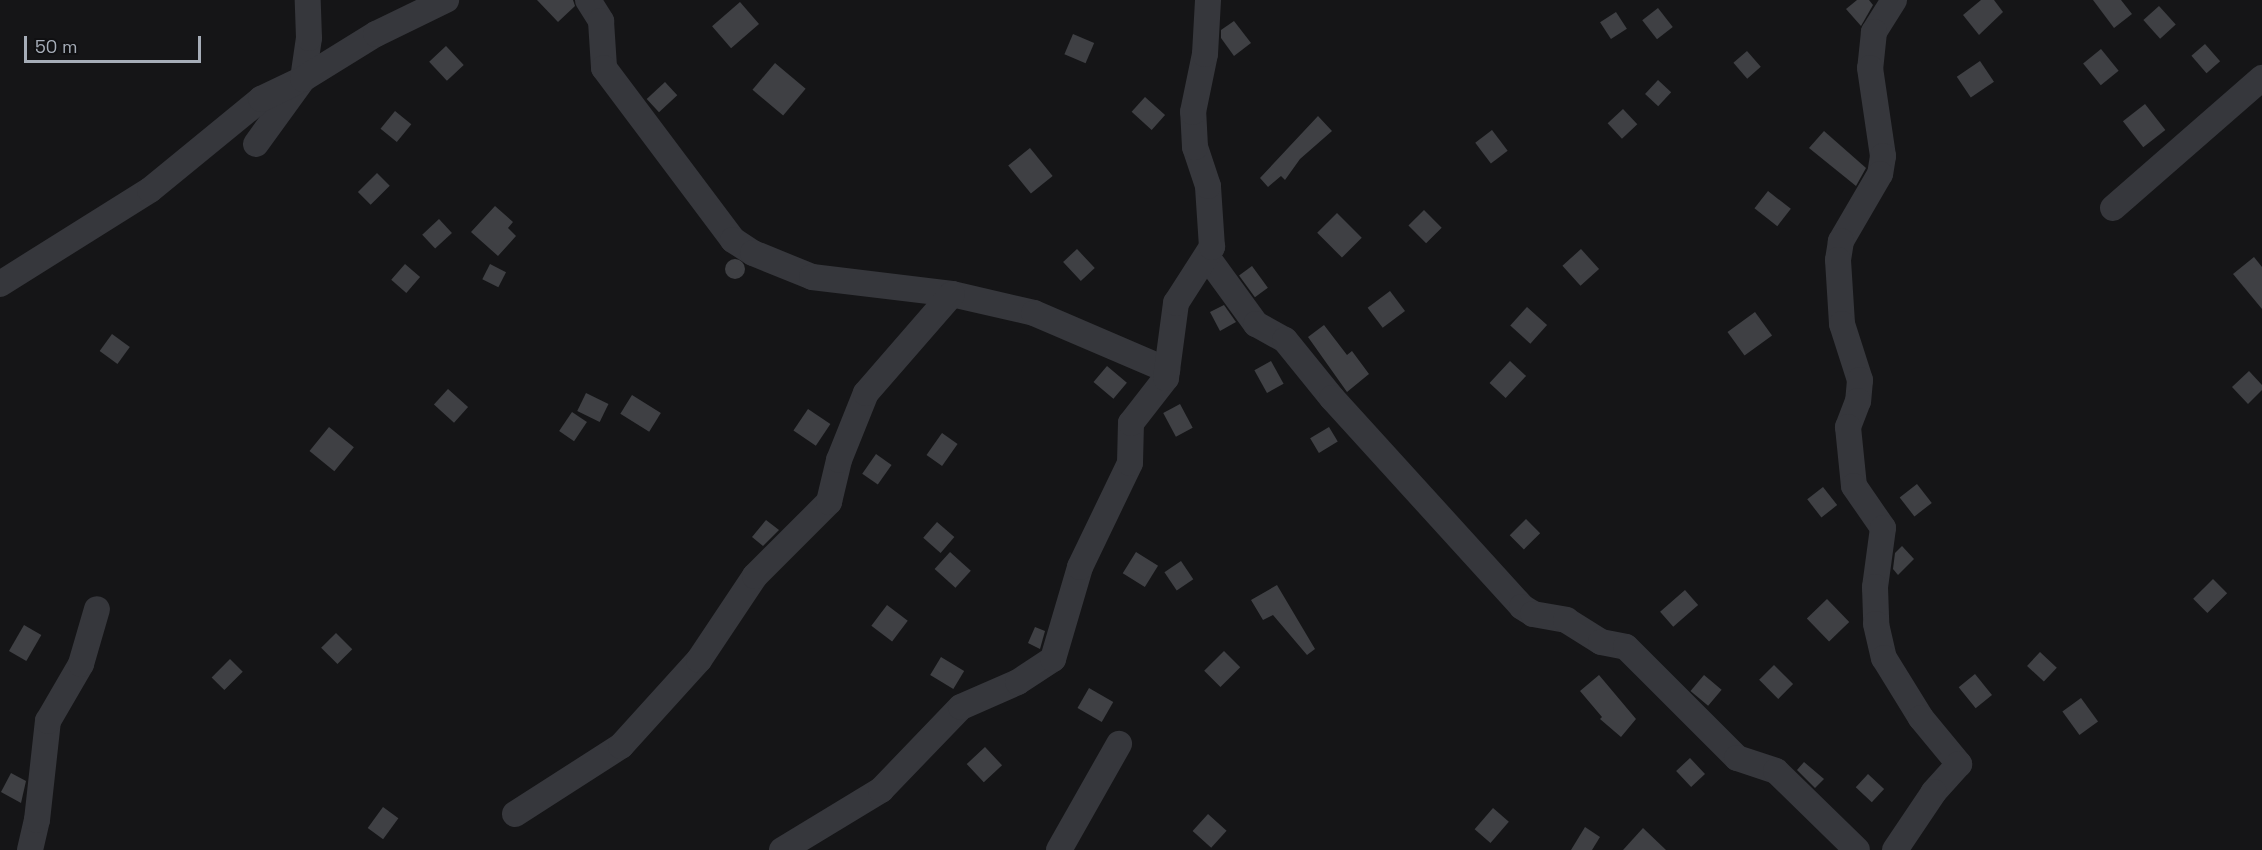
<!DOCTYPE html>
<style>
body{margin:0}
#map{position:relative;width:2262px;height:850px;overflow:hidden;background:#151517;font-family:"Space Grotesk",sans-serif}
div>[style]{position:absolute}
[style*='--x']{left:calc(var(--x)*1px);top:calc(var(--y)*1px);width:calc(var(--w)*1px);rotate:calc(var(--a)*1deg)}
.building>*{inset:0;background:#3f4044;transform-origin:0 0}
.round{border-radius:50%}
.street>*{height:26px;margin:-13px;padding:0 13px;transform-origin:13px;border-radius:13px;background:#36373c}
span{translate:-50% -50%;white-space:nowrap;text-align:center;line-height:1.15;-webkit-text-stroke:5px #101012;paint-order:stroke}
.scale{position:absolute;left:24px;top:36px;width:177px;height:27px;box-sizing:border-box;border:3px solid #a6adb8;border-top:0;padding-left:8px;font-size:18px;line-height:21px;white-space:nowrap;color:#a6adb8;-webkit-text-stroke:4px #101012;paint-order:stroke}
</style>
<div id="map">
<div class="building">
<i style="clip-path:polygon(537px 0,573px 0,575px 6px,558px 22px)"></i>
<i style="clip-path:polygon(1857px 0,1869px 0,1873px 5px,1861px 26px,1846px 9px)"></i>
<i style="clip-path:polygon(1981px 0,1994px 0,2003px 12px,1979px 35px,1963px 15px)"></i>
<i style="clip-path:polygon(2093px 0,2121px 0,2132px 14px,2114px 28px)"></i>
<i style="left:740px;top:2px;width:29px;height:37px;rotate:49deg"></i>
<i style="left:2159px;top:6px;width:25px;height:21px;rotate:48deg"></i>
<i style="left:1658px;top:8px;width:24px;height:20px;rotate:52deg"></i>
<i style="left:1616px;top:12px;width:20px;height:19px;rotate:57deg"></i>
<i style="clip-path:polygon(1234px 21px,1251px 43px,1234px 56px,1221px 38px,1221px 30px)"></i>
<i style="left:1073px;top:34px;width:23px;height:22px;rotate:23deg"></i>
<i style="left:2205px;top:44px;width:23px;height:18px;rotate:49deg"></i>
<i style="left:446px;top:46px;width:26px;height:23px;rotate:47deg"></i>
<i style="left:2101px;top:49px;width:28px;height:23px;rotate:51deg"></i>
<i style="left:1747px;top:51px;width:21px;height:18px;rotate:49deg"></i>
<i style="left:1980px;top:61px;width:25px;height:28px;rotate:56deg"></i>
<i style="left:775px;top:63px;width:40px;height:35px;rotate:40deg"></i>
<i style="left:1658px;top:80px;width:18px;height:19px;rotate:43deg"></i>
<i style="left:665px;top:82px;width:18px;height:25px;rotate:47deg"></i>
<i style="left:1145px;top:97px;width:27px;height:20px;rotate:42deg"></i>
<i style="left:2145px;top:104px;width:33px;height:28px;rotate:52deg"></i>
<i style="left:1623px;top:109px;width:21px;height:21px;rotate:47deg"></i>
<i style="left:395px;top:111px;width:21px;height:23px;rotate:39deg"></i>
<i style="clip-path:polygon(1318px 116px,1332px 131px,1300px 159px,1285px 180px,1281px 176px,1268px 187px,1260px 178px)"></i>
<i style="left:1492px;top:130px;width:26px;height:21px;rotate:53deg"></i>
<i style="clip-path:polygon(1824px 131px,1866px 168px,1856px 186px,1809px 148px)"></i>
<i style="left:1030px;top:148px;width:36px;height:28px;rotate:51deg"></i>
<i style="left:377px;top:173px;width:18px;height:27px;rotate:45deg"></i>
<i style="left:1768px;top:191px;width:29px;height:22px;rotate:38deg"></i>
<i style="clip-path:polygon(495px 206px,513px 222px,508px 228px,516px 236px,498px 256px,471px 232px)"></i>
<i style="left:1424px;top:210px;width:25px;height:22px;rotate:45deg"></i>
<i style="left:1337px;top:213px;width:35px;height:28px;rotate:45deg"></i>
<i style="left:439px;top:219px;width:19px;height:23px;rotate:47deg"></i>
<i style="left:1077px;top:249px;width:26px;height:19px;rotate:47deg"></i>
<i style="left:1581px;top:249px;width:27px;height:25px;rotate:48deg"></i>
<i style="clip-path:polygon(2254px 257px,2262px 267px,2262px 309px,2233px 274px)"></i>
<i class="round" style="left:725px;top:259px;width:20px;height:20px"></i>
<i style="left:405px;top:264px;width:20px;height:21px;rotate:41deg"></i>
<i style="left:490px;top:264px;width:18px;height:17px;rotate:27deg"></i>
<i style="left:1252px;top:266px;width:27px;height:16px;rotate:54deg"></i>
<i style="left:1390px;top:291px;width:25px;height:28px;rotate:53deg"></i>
<i style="clip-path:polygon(1224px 305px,1236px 322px,1220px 331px,1210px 312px)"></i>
<i style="left:1527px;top:307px;width:27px;height:25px;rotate:42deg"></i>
<i style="left:1755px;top:312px;width:29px;height:34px;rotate:54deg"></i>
<i style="clip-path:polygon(1324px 325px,1347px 355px,1352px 351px,1369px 374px,1347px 392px,1308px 337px)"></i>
<i style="left:112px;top:334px;width:22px;height:21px;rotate:36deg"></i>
<i style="left:1271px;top:361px;width:26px;height:19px;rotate:61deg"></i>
<i style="left:1510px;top:361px;width:22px;height:30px;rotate:43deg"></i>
<i style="left:1107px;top:366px;width:26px;height:21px;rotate:40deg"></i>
<i style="clip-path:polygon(2249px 371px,2262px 385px,2262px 390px,2248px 404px,2232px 387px)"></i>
<i style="left:448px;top:389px;width:27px;height:21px;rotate:42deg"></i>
<i style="left:586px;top:393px;width:25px;height:20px;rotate:26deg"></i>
<i style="left:632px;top:395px;width:34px;height:22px;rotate:32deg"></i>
<i style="left:1180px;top:404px;width:27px;height:19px;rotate:62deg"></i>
<i style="left:808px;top:409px;width:27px;height:26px;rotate:34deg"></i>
<i style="left:572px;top:412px;width:18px;height:23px;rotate:34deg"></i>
<i style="left:329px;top:427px;width:32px;height:31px;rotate:39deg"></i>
<i style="left:1329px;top:427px;width:17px;height:22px;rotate:59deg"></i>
<i style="left:942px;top:433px;width:19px;height:27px;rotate:35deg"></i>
<i style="left:876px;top:454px;width:19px;height:24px;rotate:35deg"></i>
<i style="left:1917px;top:484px;width:24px;height:22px;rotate:52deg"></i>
<i style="left:1823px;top:487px;width:23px;height:20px;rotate:52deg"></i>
<i style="left:1526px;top:519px;width:20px;height:23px;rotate:45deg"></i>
<i style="clip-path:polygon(766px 520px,779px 530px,763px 546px,752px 537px)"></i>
<i style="left:937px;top:522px;width:23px;height:21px;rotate:41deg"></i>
<i style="clip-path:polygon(1902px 546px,1914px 559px,1898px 575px,1893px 569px,1895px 553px)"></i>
<i style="left:950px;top:552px;width:28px;height:23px;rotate:42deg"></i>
<i style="left:1136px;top:552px;width:26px;height:25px;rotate:32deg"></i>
<i style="left:1181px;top:561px;width:22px;height:20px;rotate:56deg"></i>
<i style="left:2213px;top:579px;width:20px;height:28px;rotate:45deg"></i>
<i style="clip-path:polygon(1277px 585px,1315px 649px,1307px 655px,1273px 615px,1263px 620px,1251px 600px)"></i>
<i style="left:1685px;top:590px;width:20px;height:33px;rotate:49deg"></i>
<i style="left:1827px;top:599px;width:32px;height:28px;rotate:46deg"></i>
<i style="left:887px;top:605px;width:26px;height:26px;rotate:37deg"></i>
<i style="left:24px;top:625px;width:20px;height:30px;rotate:30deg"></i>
<i style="clip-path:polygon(1035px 627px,1045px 631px,1040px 649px,1028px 643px)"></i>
<i style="left:336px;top:633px;width:23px;height:21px;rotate:45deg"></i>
<i style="left:1224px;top:651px;width:23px;height:28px;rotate:45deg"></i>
<i style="left:2040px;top:652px;width:23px;height:19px;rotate:43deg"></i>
<i style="left:941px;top:657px;width:27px;height:21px;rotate:31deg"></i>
<i style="left:230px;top:659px;width:18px;height:26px;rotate:45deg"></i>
<i style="left:1774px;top:665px;width:27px;height:21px;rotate:45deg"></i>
<i style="left:1975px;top:674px;width:27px;height:21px;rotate:51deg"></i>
<i style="clip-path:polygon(1599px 675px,1636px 719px,1621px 737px,1600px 719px,1602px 717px,1580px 691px)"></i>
<i style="left:1704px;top:675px;width:23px;height:21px;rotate:40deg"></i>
<i style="left:1089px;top:688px;width:28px;height:23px;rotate:30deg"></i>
<i style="left:2081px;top:698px;width:29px;height:23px;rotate:54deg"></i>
<i style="left:985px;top:747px;width:25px;height:25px;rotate:47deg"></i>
<i style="left:1690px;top:758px;width:22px;height:19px;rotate:47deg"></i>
<i style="clip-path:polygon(1804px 762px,1824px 779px,1815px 788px,1797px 770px)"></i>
<i style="clip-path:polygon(11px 773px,26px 781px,21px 803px,1px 792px)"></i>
<i style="left:1868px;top:774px;width:22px;height:18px;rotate:43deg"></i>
<i style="left:383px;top:807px;width:19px;height:26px;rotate:36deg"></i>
<i style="left:1493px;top:808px;width:21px;height:28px;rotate:41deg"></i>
<i style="left:1208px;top:814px;width:25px;height:23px;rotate:42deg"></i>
<i style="clip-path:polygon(1585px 827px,1600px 837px,1592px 850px,1571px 850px)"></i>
<i style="clip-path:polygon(1643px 828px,1666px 850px,1623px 850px)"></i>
</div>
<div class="street">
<i style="--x:588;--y:0;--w:25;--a:58"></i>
<i style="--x:601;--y:21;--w:47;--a:86.3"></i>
<i style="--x:604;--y:68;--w:215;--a:53.1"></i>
<i style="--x:733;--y:240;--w:24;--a:33"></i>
<i style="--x:753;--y:253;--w:64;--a:22.1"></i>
<i style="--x:812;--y:277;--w:141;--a:6.9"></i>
<i style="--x:952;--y:294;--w:84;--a:13"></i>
<i style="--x:1034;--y:313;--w:145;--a:23.2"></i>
<i style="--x:1894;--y:0;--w:38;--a:122"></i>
<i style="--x:1874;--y:32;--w:36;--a:96"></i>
<i style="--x:1870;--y:68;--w:89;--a:81.6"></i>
<i style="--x:1883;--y:156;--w:18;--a:99"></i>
<i style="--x:1880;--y:174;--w:78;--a:120.2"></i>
<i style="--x:1841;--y:241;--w:19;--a:99"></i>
<i style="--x:1838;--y:260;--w:64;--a:86.4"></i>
<i style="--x:1842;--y:324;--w:59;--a:72.2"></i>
<i style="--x:1860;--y:380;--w:21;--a:95"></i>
<i style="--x:1858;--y:401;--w:28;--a:111"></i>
<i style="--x:1848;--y:427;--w:59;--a:84.2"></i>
<i style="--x:1854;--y:486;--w:51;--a:55.4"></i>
<i style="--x:1883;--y:528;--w:60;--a:97.7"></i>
<i style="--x:1875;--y:587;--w:37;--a:88"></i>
<i style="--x:1876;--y:624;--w:35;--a:77"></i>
<i style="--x:1884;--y:658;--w:70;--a:58.3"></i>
<i style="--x:1921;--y:718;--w:60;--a:50.4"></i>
<i style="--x:1959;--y:764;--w:38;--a:132"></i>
<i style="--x:1934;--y:792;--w:70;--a:123.9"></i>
<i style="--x:256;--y:144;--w:80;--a:-54.1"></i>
<i style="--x:303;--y:79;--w:41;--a:-81.7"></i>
<i style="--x:309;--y:38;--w:38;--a:-92"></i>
<i style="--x:2113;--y:208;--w:198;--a:-41.1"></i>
<i style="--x:1208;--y:258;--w:82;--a:54"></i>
<i style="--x:1256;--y:324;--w:33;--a:29"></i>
<i style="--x:1285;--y:340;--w:75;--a:51"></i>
<i style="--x:1332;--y:398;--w:282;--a:47.7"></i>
<i style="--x:1522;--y:607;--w:13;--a:32"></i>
<i style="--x:1533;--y:614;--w:34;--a:10"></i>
<i style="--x:1566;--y:620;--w:41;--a:32.2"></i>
<i style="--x:1601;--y:642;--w:25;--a:11"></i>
<i style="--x:1626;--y:647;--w:157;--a:45"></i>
<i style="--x:1737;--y:758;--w:41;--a:18.4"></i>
<i style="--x:1776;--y:771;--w:113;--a:44.3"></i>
<i style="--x:0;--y:284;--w:177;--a:-32.1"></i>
<i style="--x:150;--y:190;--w:144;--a:-39.3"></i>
<i style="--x:261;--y:99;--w:47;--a:-25.5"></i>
<i style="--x:303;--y:79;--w:86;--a:-31.7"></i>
<i style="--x:376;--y:34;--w:78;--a:-25.9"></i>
<i style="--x:515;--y:814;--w:126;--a:-32.7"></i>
<i style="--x:621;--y:746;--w:116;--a:-47.8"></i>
<i style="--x:699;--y:660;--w:101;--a:-56.3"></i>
<i style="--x:755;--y:576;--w:105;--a:-45"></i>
<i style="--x:829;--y:502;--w:43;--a:-76.6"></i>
<i style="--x:839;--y:460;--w:72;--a:-68.1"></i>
<i style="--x:866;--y:393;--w:131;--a:-49"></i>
<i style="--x:30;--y:850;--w:31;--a:-77"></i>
<i style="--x:37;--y:820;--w:100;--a:-83.7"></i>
<i style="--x:48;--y:721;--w:66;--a:-59.9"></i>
<i style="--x:81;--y:664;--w:57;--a:-73.8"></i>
<i style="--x:782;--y:850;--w:116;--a:-31.2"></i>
<i style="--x:881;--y:790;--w:115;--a:-46.1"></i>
<i style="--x:961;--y:707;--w:62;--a:-23.7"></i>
<i style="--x:1018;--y:682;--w:42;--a:-33.3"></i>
<i style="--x:1053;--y:659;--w:96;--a:-73.6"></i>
<i style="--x:1080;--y:567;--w:115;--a:-64.3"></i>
<i style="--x:1130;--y:463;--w:40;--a:-88.6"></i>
<i style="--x:1131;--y:423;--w:57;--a:-52.1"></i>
<i style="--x:1166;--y:378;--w:76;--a:-82.4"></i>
<i style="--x:1176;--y:303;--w:67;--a:-57.3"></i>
<i style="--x:1212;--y:247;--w:61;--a:-93.8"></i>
<i style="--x:1208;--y:186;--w:41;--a:-108.4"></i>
<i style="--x:1195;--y:147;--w:35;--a:-93"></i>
<i style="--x:1193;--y:112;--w:59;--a:-78.3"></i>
<i style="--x:1205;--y:54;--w:54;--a:-86.8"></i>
<i style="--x:1059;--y:850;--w:122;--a:-60.5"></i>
</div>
<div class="scale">50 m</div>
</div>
